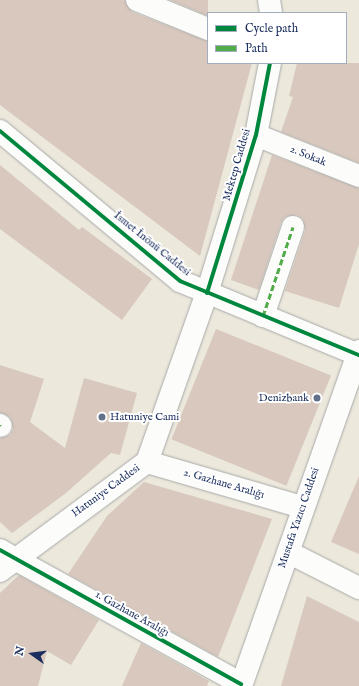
<!DOCTYPE html>
<meta charset="utf-8">
<style>
body{margin:0}
#map{position:relative;width:359px;height:686px;overflow:hidden;background:#ece8dc;font-family:"IM FELL English",serif}
div>[style]{position:absolute}
[style*='--x']{left:calc(var(--x)*1px);top:calc(var(--y)*1px);width:calc(var(--w)*1px);rotate:calc(var(--a)*1deg)}
.building>*{inset:0;background:#d8c8be;transform-origin:0 0}
.roads{filter:drop-shadow(0 0 1px #a8a9a8) drop-shadow(0 0 1px #a8a9a8)}
.minor>*{height:22px;margin:-11px;padding:0 11px;transform-origin:11px;border-radius:11px;background:#fcfcfa}
.tertiary>*{height:22px;margin:-11px;padding:0 11px;transform-origin:11px;border-radius:11px;background:#fcfcfa}
.secondary>*{height:22px;margin:-11px;padding:0 11px;transform-origin:11px;border-radius:11px;background:#fcfcfa}
.quiet>*{height:3px;margin-top:-1.5px;transform-origin:0;background:repeating-linear-gradient(90deg,#52ab49 0 6px,transparent 0 9px)}
.cycleway>*{height:4px;margin:-2px;padding:0 2px;transform-origin:2px;border-radius:2px;background:#00873e}
.dots>*{width:11px;height:11px;translate:-50% -50%;box-sizing:border-box;border:2px solid #fff;border-radius:50%}
span{translate:-50% -50%;white-space:nowrap;text-align:center;line-height:1.15;-webkit-text-stroke:4px #fff;paint-order:stroke}
.street-label{font-size:11px;color:#1b2f5e}
.poi-label{font-size:11px;color:#1b2f5e}
.right{translate:-100% -50%;text-align:right}
.left{translate:0 -50%;text-align:left}
.legend{position:absolute;left:207px;top:12px;width:140px;height:52px;box-sizing:border-box;background:#fff;border:1px solid #a4acbf;margin:0;padding:5px 7px;list-style:none;font-size:12px;color:#1b2f5e}
.legend li{display:flex;align-items:center;gap:8px;height:20px}
.legend b{width:20px;border:1px solid #a4acbf}
.north{position:absolute;left:12px;top:634px;width:40px;height:40px;-webkit-text-stroke:3px #fff;paint-order:stroke;rotate:284deg;font-size:11px;font-weight:700;line-height:16px;text-align:center;color:#1b2f5e}
.north::after{content:'';display:block;margin:auto;width:14px;height:18px;background:#1b2f5e;clip-path:polygon(50% 0,100% 100%,50% 72%,0 100%)}
</style>
<div id="map">
<div class="building">
<i style="clip-path:polygon(0 0,125px 0,132px 12px,208px 41px,208px 63px,252px 63px,200px 256px,0 105px)"></i>
<i style="clip-path:polygon(170px 0,208px 0,208px 16px)"></i>
<i style="clip-path:polygon(297px 63px,359px 63px,359px 163px,281px 132px,293px 97px,289px 96px)"></i>
<i style="clip-path:polygon(272px 155px,359px 188px,359px 244px,339px 308px,285px 291px,305px 231px,303px 219px,297px 215px,285px 217px,281px 223px,259px 290px,231px 280px)"></i>
<i style="clip-path:polygon(0 165px,79px 230px,82px 227px,152px 279px,122px 320px,0 229px)"></i>
<i style="left:216px;top:329px;width:124px;height:119px;rotate:22deg"></i>
<i style="clip-path:polygon(0 365px,44px 379px,30px 422px,65px 448px,84px 378px,137px 393px,120px 455px,111px 453px,66px 493px,12px 533px,0 522px,0 438px,10px 435px,13px 429px,10px 417px,0 413px)"></i>
<i style="clip-path:polygon(359px 476px,359px 554px,331px 542px)"></i>
<i style="clip-path:polygon(144px 482px,272px 519px,218px 657px,68px 574px,107px 516px)"></i>
<i style="clip-path:polygon(19px 575px,99px 620px,71px 665px,47px 651px,38px 686px,0 686px,0 593px)"></i>
<i style="clip-path:polygon(307px 596px,359px 622px,359px 686px,281px 686px)"></i>
<i style="clip-path:polygon(141px 643px,209px 681px,207px 686px,122px 686px)"></i>
</div>
<div class="roads">
<div class="minor">
<i style="--x:137;--y:0;--w:77;--a:22.2"></i>
<i style="--x:256;--y:135;--w:111;--a:21.7"></i>
<i style="--x:263;--y:316;--w:94;--a:-71.4"></i>
<i style="--x:0;--y:425;--w:1;--a:45"></i>
<i style="--x:147;--y:462;--w:161;--a:16.2"></i>
<i style="--x:15;--y:559;--w:258;--a:28.9"></i>
</div>
<div class="tertiary">
<i style="--x:269;--y:0;--w:13;--a:81"></i>
<i style="--x:207;--y:293;--w:165;--a:-72.8"></i>
<i style="--x:256;--y:135;--w:73;--a:-79"></i>
<i style="--x:0;--y:550;--w:17;--a:31"></i>
</div>
<div class="secondary">
<i style="--x:0;--y:131;--w:234;--a:39.8"></i>
<i style="--x:180;--y:281;--w:194;--a:22.5"></i>
<i style="--x:288;--y:552;--w:80;--a:26.9"></i>
<i style="--x:0;--y:571;--w:183;--a:-36.6"></i>
<i style="--x:147;--y:462;--w:179;--a:-70.5"></i>
<i style="--x:241;--y:686;--w:355;--a:-70.6"></i>
</div>
</div>
<div class="quiet">
<i style="--x:263;--y:316;--w:94;--a:-71.4"></i>
<i style="--x:0;--y:425;--w:1;--a:45"></i>
</div>
<div class="cycleway">
<i style="--x:0;--y:131;--w:234;--a:39.8"></i>
<i style="--x:180;--y:281;--w:194;--a:22.5"></i>
<i style="--x:207;--y:293;--w:165;--a:-72.8"></i>
<i style="--x:256;--y:135;--w:73;--a:-79"></i>
<i style="--x:0;--y:550;--w:276;--a:29.1"></i>
</div>
<div class="dots">
<i style="left:317px;top:398px;background:#64708a"></i>
<i style="left:102px;top:417px;background:#64708a"></i>
</div>
<div class="street-label">
<span style="left:308px;top:156px;rotate:22deg">2. Sokak</span>
<span style="left:237px;top:165px;rotate:-74deg">Mektep Caddesi</span>
<span style="left:152px;top:244px;rotate:39deg">İsmet İnönü Caddesi</span>
<span style="left:224px;top:484px;rotate:16deg">2. Gazhane Aralığı</span>
<span style="left:106px;top:491px;rotate:-36deg">Hatuniye Caddesi</span>
<span style="left:299px;top:518px;rotate:-71deg">Mustafa Yazıcı Caddesi</span>
<span style="left:132px;top:614px;rotate:29deg">1. Gazhane Aralığı</span>
</div>
<div class="poi-label">
<span class="right" style="left:309px;top:398px">Denizbank</span>
<span class="left" style="left:110px;top:417px">Hatuniye Cami</span>
</div>
<ul class="legend">
<li><b style="height:5px;background:#00873e"></b>Cycle path</li>
<li><b style="height:5px;background:#52ab49"></b>Path</li>
</ul>
<div class="north">N</div>
</div>
